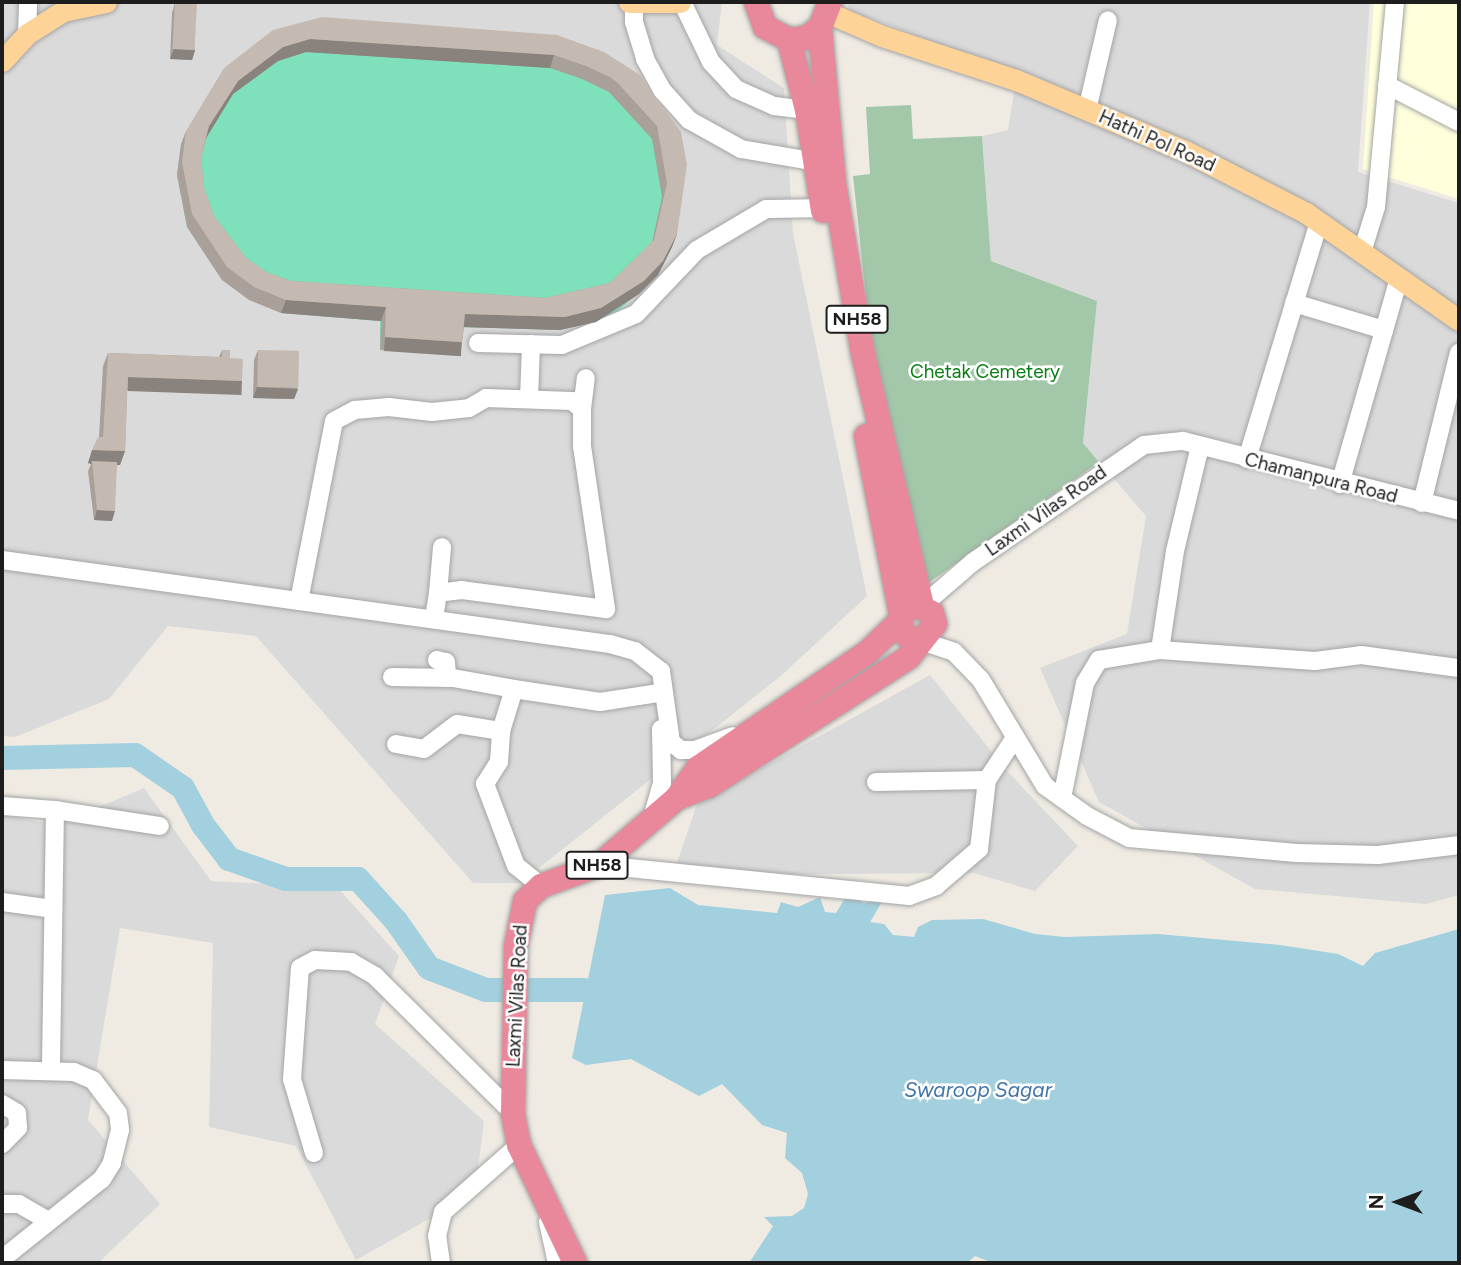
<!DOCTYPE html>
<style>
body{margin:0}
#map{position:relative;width:1461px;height:1265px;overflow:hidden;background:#efebe3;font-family:Figtree,sans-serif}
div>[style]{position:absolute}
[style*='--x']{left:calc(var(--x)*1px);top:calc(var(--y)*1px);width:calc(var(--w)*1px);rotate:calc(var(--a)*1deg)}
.residential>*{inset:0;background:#dbdada}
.education>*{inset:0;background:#ffffdc}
.cemetery>*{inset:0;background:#a3c8a9}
.pitch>*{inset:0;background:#7ee1bb}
.water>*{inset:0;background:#a2d0de}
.river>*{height:24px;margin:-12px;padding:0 12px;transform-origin:12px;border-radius:12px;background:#a2d0de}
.roads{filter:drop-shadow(0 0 2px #a4a4a4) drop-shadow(0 0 2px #a4a4a4)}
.minor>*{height:18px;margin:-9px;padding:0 9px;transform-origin:9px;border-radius:9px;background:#fff}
.major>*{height:21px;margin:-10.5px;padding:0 10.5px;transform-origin:10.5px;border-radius:10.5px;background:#fed398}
.highway>*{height:24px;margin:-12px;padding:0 12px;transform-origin:12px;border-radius:12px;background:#e9889a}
.wall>*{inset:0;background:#a9a099}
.shaded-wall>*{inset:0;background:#89827d;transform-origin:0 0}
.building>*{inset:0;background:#c4bab2;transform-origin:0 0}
span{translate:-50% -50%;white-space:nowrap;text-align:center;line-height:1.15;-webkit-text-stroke:5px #fff;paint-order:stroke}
.shield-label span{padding:2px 5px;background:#fff;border:2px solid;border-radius:5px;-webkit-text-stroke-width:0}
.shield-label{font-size:18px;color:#1d1d1d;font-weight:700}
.street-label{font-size:19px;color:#1d1d1d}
.park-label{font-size:19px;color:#087e12}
.water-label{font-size:21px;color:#4476a8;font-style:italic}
.frame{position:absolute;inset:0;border:4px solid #1d1d1d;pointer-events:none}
.north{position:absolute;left:1363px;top:1167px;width:70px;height:70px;-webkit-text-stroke:5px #fff;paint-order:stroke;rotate:270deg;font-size:19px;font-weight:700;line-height:28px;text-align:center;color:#1d1d1d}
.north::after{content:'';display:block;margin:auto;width:24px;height:32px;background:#1d1d1d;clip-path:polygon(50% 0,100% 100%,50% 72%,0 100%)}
</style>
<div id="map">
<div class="residential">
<i style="clip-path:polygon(2px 2px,722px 2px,717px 45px,784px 88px,793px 233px,867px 596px,782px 675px,520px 883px,473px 883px,256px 636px,168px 626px,109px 699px,15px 737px,2px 736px)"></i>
<i style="clip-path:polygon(848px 2px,1370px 2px,1358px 172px,1459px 203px,1459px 895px,1426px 904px,1255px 889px,1099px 802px,1040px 668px,1127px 634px,1146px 516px,1083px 443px,1097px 301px,991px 261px,982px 136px,1008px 130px,1017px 73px,849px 10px)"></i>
<i style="clip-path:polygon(930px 675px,1008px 772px,1078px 846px,1035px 891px,974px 873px,673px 875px,697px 804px)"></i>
<i style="clip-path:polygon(144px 788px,211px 881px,337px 887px,399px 956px,375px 1024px,484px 1121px,475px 1193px,356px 1260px,296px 1146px,209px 1127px,213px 943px,120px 928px,88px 1120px,160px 1204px,98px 1263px,2px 1263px,2px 815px,57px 825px)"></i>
</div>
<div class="education">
<i style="clip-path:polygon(1374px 2px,1459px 2px,1459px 199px,1363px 169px)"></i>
</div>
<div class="cemetery">
<i style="clip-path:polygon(911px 105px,913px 139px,982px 136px,991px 261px,1097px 301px,1083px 443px,1099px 462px,927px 584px,896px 461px,868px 315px,853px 176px,870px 174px,866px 107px)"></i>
</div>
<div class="pitch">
<i style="clip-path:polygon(268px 43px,552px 48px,660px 118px,672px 247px,658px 275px,618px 311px,596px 322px,560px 330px,460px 327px,457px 355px,380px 350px,380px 321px,281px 313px,222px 280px,187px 227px,177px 175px,181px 144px,206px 99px)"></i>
</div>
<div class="water">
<i style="clip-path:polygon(670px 888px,698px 905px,777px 913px,781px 902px,798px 907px,820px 897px,825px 912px,836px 913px,848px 893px,864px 903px,885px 897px,870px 922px,884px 924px,893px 935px,914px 937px,918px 927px,932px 920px,983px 919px,1035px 934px,1065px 937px,1158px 934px,1280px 945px,1338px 954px,1363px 966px,1375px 953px,1459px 929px,1459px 1263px,993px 1263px,975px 1256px,967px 1263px,749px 1263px,773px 1226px,764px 1217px,792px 1216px,804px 1208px,808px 1194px,802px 1173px,785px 1158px,787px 1133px,762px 1125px,722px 1084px,699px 1096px,631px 1059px,586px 1065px,572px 1058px,605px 895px)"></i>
</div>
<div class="river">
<i style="--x:2;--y:758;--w:133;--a:-1.3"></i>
<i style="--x:135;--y:755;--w:58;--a:34.5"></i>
<i style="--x:183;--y:788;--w:42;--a:61.6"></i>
<i style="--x:203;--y:825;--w:43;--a:52.6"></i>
<i style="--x:229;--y:859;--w:60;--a:19.3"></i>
<i style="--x:286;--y:879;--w:72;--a:0"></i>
<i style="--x:358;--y:879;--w:57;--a:47.9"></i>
<i style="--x:396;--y:921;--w:57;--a:54.9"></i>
<i style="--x:429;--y:968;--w:61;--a:21.1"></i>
<i style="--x:486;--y:990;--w:98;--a:0"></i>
</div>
<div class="roads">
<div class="minor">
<i style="--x:634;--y:2;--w:20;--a:90"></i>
<i style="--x:634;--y:22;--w:39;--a:73"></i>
<i style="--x:645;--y:59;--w:37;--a:61"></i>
<i style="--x:663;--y:91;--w:39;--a:48"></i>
<i style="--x:689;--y:120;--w:60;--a:29.1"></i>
<i style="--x:741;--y:149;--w:72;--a:9.6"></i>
<i style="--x:682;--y:2;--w:67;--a:64.2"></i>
<i style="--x:711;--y:62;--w:37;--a:47"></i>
<i style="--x:736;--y:89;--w:42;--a:24.1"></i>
<i style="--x:774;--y:106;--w:33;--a:7"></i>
<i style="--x:27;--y:34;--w:32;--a:-88"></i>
<i style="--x:1387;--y:85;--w:81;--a:27.2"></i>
<i style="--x:1087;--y:110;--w:92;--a:-76.9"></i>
<i style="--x:1362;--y:252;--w:47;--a:-72.7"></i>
<i style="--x:1376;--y:207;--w:206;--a:-84.7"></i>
<i style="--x:1294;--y:303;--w:94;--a:16.7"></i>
<i style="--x:478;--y:343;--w:84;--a:1.4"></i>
<i style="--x:562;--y:345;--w:80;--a:-22.7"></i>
<i style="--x:636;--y:314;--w:88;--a:-46.4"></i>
<i style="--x:697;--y:250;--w:80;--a:-30.7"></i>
<i style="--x:766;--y:209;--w:66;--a:-0.9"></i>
<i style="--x:529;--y:399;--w:55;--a:-87.9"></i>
<i style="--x:582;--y:409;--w:31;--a:-83"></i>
<i style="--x:1247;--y:459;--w:248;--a:-73.1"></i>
<i style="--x:1340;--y:484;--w:214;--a:-74"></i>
<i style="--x:1422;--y:503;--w:155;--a:-76.2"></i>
<i style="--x:2;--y:560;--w:614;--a:7.87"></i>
<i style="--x:610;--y:644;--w:26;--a:16"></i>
<i style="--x:635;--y:651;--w:33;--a:38"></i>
<i style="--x:661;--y:671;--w:72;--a:82"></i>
<i style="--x:671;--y:742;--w:13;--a:39"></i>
<i style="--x:681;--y:750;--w:14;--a:0"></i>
<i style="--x:695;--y:750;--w:40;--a:-20.2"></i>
<i style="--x:438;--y:593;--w:46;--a:-85"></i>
<i style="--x:299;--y:601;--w:183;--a:-79"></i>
<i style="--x:334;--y:421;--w:24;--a:-28"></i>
<i style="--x:355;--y:410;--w:34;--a:-5"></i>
<i style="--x:389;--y:407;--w:43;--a:6.6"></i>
<i style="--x:432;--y:412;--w:37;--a:-6"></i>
<i style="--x:469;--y:408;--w:20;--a:-30"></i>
<i style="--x:486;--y:398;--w:86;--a:2"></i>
<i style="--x:572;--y:401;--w:13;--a:39"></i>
<i style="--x:582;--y:409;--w:37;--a:90"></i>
<i style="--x:582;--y:446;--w:165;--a:81.6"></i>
<i style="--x:606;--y:609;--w:145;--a:-172.5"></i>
<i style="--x:462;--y:590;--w:24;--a:173"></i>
<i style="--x:438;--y:593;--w:26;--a:99"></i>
<i style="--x:922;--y:606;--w:67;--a:-40.8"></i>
<i style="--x:973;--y:562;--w:207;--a:-34.4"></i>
<i style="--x:1144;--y:445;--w:39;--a:-6"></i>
<i style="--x:1183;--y:441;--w:285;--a:14.2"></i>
<i style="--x:921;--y:641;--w:35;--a:18"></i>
<i style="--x:954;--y:652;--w:39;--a:46"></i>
<i style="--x:981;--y:680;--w:124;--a:58.9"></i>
<i style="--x:1045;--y:786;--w:52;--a:35.5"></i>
<i style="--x:1087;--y:816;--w:47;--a:27.6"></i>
<i style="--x:1129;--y:838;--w:168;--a:5.1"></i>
<i style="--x:1296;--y:853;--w:82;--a:1.4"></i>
<i style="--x:1378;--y:855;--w:82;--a:-7"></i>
<i style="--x:1160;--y:650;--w:100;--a:-81.4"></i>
<i style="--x:1175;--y:551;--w:108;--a:-76.6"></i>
<i style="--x:437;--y:660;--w:9;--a:13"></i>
<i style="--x:446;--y:662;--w:16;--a:86"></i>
<i style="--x:392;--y:677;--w:61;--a:0.9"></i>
<i style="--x:453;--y:678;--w:62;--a:10.2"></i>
<i style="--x:396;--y:744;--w:28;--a:10"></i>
<i style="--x:424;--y:749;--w:41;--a:-37.1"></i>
<i style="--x:457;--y:724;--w:45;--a:9"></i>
<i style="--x:876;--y:782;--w:111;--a:-1"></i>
<i style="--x:987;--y:780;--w:49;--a:-56.6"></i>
<i style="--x:1062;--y:798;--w:117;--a:-78.7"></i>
<i style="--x:1085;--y:683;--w:27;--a:-59"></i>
<i style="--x:1099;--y:660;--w:62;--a:-9.3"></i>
<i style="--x:1160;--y:650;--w:155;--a:4.1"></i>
<i style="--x:1315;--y:661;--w:46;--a:-7.4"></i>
<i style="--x:1361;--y:655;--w:99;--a:7.6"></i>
<i style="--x:2;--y:806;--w:53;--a:4.3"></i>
<i style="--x:55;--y:810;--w:259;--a:90.9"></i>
<i style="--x:55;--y:810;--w:106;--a:8.7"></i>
<i style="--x:652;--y:818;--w:37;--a:-74"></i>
<i style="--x:662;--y:782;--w:53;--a:-91.1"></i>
<i style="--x:599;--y:865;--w:312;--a:5.7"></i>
<i style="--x:909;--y:896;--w:29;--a:-20"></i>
<i style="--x:936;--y:886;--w:57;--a:-40.7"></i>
<i style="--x:979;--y:849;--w:69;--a:-83.4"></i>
<i style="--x:541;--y:886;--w:32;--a:-141"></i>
<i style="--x:516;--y:866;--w:88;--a:-110.7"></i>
<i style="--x:485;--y:784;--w:26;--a:-58"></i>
<i style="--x:499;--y:762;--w:31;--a:-86"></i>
<i style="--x:501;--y:731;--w:44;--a:-72.8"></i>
<i style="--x:514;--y:689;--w:87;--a:8.6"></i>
<i style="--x:600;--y:702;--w:60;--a:-8.7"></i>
<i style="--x:2;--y:902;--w:51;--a:7.8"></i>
<i style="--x:2;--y:1070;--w:72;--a:1.6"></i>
<i style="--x:74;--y:1072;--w:21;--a:23"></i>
<i style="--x:93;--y:1080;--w:41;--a:52.9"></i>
<i style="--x:118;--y:1113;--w:17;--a:83"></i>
<i style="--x:120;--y:1130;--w:34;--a:104"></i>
<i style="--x:112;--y:1163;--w:19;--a:122"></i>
<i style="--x:102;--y:1179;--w:128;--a:141.3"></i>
<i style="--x:2;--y:1104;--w:17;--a:31"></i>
<i style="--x:17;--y:1113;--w:15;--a:86"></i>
<i style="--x:18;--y:1128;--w:23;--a:135"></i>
<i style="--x:314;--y:1153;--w:77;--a:-106.6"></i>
<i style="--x:292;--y:1079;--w:111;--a:-85.9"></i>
<i style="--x:300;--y:968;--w:17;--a:-28"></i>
<i style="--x:315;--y:960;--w:36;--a:3"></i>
<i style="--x:351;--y:962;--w:28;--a:30"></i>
<i style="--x:375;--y:976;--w:194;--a:44.8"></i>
<i style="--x:2;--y:1204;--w:17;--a:0"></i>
<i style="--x:19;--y:1204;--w:34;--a:30"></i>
<i style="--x:548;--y:1222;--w:42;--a:77.6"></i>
<i style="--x:441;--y:1263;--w:27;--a:-98"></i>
<i style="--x:437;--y:1236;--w:25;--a:-76"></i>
<i style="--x:443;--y:1212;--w:101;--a:-41.4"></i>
</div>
<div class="major">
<i style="--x:629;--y:2;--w:51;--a:0"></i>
<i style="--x:829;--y:13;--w:58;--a:23.5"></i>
<i style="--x:882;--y:36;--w:141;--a:18.2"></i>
<i style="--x:1016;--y:80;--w:183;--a:22.8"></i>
<i style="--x:1185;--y:151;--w:136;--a:27.1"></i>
<i style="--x:1306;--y:213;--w:187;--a:35"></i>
<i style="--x:2;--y:61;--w:37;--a:-47"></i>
<i style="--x:27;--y:34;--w:43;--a:-32.6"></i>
<i style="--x:63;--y:11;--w:44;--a:-11.8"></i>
</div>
<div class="highway">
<i style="--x:756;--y:2;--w:27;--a:70"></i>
<i style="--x:765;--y:27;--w:27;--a:28"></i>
<i style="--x:789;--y:40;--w:17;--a:-7"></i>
<i style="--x:806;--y:38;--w:17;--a:-36"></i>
<i style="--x:820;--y:28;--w:28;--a:-69"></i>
<i style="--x:820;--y:28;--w:156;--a:84.8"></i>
<i style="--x:834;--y:183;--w:173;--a:80.4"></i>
<i style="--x:863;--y:354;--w:259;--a:76.8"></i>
<i style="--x:789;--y:40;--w:72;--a:75.6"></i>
<i style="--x:807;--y:110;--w:102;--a:81"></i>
<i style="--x:866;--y:436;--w:181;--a:78.9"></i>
<i style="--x:677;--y:798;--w:37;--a:-55"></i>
<i style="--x:698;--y:768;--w:206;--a:-34.3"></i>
<i style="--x:868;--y:652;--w:43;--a:-44.1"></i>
<i style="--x:575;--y:1263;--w:131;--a:-115.4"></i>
<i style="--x:519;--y:1145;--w:33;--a:-101"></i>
<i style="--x:513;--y:1113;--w:167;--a:-89"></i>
<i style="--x:516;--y:946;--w:46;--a:-78.7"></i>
<i style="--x:525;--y:901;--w:22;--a:-43"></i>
<i style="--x:541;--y:886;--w:62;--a:-19.9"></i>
<i style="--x:599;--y:865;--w:103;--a:-40.7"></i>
<i style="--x:677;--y:798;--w:34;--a:-21"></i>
<i style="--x:709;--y:786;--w:238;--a:-32.8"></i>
<i style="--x:909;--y:657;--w:42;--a:-51.8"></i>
<i style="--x:935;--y:624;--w:11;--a:-105"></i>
<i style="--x:932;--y:613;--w:19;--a:-155"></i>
<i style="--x:915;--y:605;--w:17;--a:147"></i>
<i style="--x:901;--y:614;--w:16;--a:90"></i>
<i style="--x:901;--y:630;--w:16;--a:43"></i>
<i style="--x:913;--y:641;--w:8;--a:0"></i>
</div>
</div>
<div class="wall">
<i style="clip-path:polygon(175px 3px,195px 50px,192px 60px,170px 59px,172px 13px)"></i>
<i style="clip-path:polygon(evenodd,273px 30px,557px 35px,681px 132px,677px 234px,672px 247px,658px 275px,639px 294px,596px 322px,560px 330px,464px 327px,462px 342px,457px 355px,380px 350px,381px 321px,281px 313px,249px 300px,222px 280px,187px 227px,177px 175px,181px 144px,186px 131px,273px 30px,306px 52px,550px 68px,582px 79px,609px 92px,652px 139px,662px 197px,652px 242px,610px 283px,545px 298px,291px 281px,268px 273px,246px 258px,214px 216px,204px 188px,201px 158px,207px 136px,233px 94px,278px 61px,306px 52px)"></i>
<i style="clip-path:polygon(222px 350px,230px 358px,242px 381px,237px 394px,127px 390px,125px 451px,120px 465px,117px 465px,112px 521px,94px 520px,88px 471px,91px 464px,88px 463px,99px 437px,103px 366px,108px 353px,219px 357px)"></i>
<i style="clip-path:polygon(258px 350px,298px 389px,294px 399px,253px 398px,254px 360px)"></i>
</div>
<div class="shaded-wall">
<i style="clip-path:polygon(310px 39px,554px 55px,550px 68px,306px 52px,278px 61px,233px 94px,205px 140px,209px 126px,238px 81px,283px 47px)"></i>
<i style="clip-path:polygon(174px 49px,195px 50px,192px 60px,170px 59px)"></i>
<i style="clip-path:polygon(677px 234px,672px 247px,658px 275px,639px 294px,596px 322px,560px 330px,460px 327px,465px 314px,565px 317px)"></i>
<i style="clip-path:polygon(286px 300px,386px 307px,381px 321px,281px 313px)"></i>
<i style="left:385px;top:337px;width:77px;height:14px;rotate:4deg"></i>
<i style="left:128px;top:377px;width:114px;height:14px;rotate:2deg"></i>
<i style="clip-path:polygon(257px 387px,298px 389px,294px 399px,253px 398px)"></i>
<i style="clip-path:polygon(92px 450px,125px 451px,120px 465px,92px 464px,92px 461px,91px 464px,88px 463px)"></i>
<i style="clip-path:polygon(97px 510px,115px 511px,112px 521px,94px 520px)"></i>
</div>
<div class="building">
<i style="left:175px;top:3px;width:22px;height:46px;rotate:3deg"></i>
<i style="clip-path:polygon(evenodd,322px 17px,557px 35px,604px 52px,640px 75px,681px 132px,687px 165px,677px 234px,663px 261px,644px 281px,601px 308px,565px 317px,465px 314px,462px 342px,385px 337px,386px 307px,286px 300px,254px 287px,227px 267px,192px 214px,182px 162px,186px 131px,224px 68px,273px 30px,322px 17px,310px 39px,554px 55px,586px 66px,614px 79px,657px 126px,667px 183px,654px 240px,610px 283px,545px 298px,291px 281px,268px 273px,246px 258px,214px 216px,204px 188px,201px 158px,209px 126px,238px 81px,283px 47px,310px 39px)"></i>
<i style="clip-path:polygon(222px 350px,230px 350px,230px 358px,243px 359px,242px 381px,128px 377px,125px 451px,92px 450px,98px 437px,103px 437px,108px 353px,222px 357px)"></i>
<i style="left:258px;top:350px;width:41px;height:37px;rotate:1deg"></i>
<i style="clip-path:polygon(92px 461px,117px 462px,115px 511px,97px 510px)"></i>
</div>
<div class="shield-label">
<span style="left:857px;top:319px">NH58</span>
<span style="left:597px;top:865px">NH58</span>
</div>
<div class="street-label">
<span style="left:1157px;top:141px;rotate:24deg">Hathi Pol Road</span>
<span style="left:1321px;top:478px;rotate:14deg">Chamanpura Road</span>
<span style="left:1046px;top:511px;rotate:-35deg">Laxmi Vilas Road</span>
<span style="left:517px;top:996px;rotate:-87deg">Laxmi Vilas Road</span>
</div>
<div class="park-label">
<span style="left:985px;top:372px">Chetak Cemetery</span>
</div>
<div class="water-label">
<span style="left:978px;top:1090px">Swaroop Sagar</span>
</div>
<div class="frame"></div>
<div class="north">N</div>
</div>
